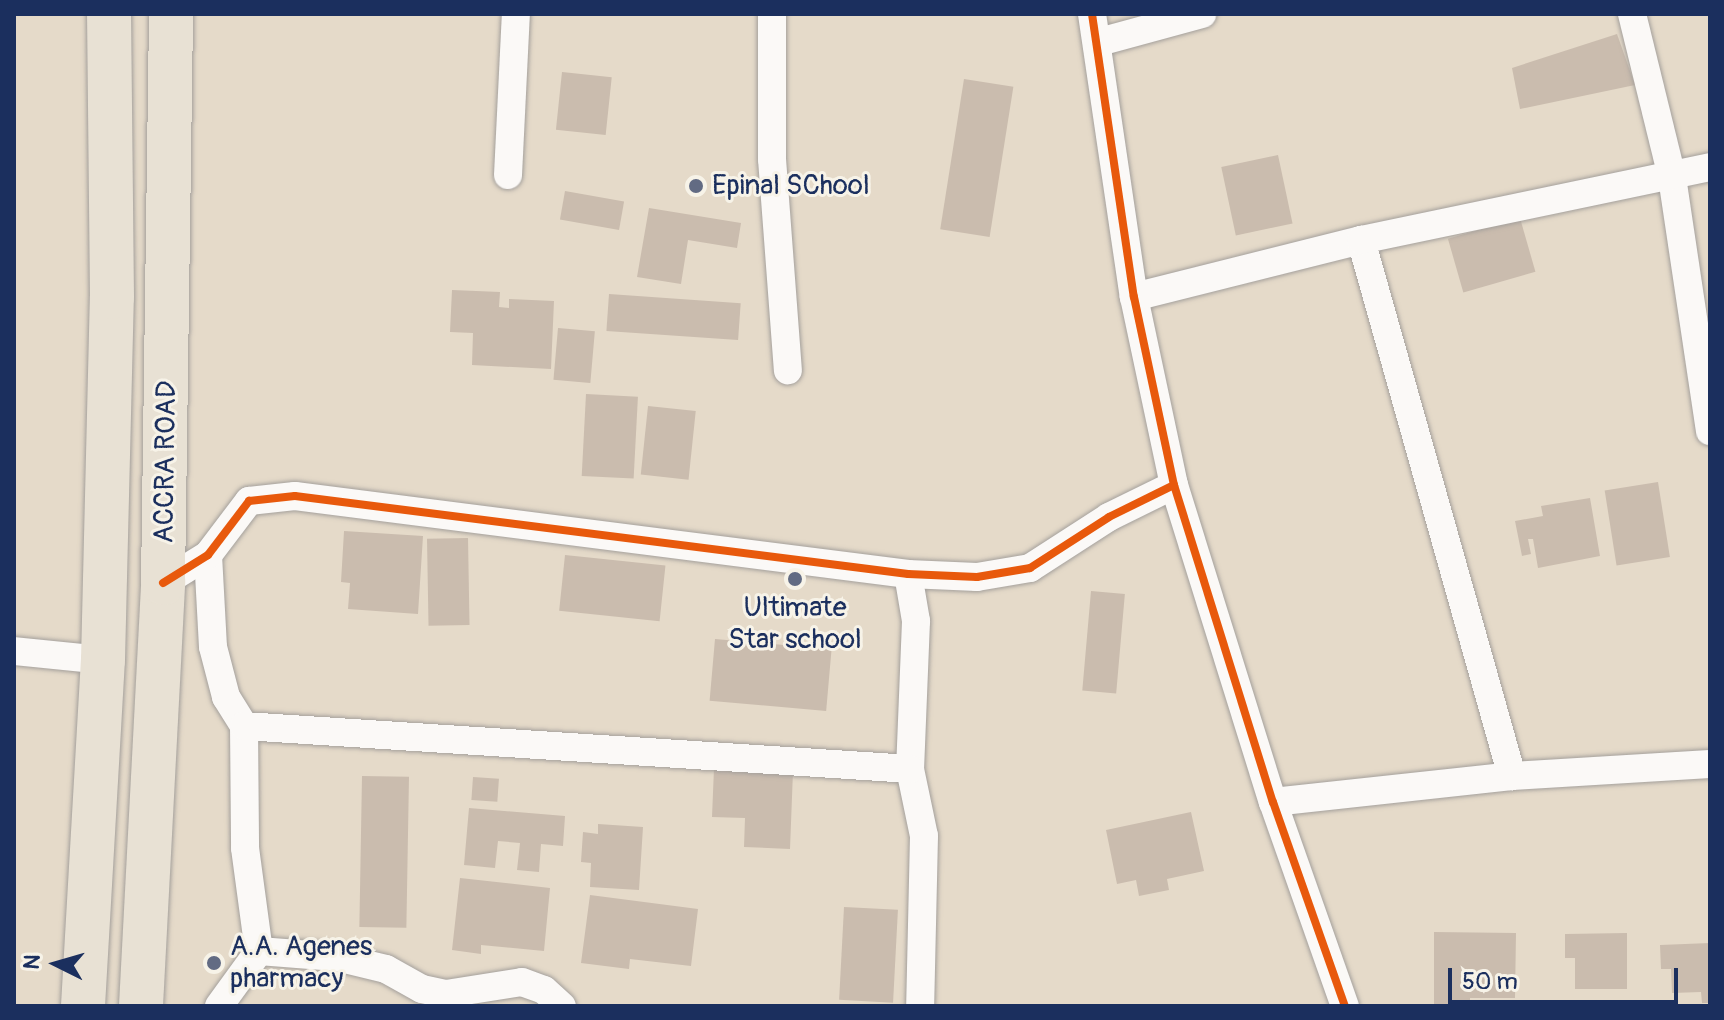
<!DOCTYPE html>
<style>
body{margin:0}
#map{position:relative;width:1724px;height:1020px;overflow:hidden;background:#e5dac9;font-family:Pangolin,sans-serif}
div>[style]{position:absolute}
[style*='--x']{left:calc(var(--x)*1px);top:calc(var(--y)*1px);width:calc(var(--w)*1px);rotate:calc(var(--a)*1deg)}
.building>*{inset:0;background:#cabcae;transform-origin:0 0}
.roads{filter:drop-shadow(0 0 2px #a4a09c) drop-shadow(0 0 2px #a4a09c)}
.minor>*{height:28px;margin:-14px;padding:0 14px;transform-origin:14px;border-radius:14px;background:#fbf9f7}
.trunk>*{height:44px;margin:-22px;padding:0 22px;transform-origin:22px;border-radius:22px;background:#e8e1d4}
.cycleway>*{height:8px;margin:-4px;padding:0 4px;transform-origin:4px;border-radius:4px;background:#e8590c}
.dots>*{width:22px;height:22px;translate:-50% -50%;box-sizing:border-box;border:4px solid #f7f3e8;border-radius:50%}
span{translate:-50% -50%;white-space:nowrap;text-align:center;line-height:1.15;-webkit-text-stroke:6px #f7f3e8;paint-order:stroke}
.poi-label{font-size:28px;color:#1b2f5e}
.left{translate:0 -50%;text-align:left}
.street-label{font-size:28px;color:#1b2f5e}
.frame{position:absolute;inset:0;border:16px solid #1b2f5e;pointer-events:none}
.north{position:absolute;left:16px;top:924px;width:80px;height:80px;-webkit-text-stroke:6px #f7f3e8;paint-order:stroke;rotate:275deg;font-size:22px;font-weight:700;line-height:32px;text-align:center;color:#1b2f5e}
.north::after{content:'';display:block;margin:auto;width:28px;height:36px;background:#1b2f5e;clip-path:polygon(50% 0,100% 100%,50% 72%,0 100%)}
.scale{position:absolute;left:1448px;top:968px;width:230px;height:36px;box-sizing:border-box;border:4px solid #1b2f5e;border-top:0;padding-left:10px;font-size:24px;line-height:28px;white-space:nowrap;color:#1b2f5e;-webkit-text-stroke:6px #f7f3e8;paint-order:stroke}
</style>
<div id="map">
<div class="building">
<i style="clip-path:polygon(1617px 34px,1635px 85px,1520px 109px,1512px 68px)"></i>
<i style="left:562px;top:72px;width:50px;height:58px;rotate:6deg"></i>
<i style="left:964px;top:79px;width:50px;height:152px;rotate:9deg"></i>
<i style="left:1278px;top:155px;width:70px;height:58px;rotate:78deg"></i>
<i style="left:565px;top:191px;width:60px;height:29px;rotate:10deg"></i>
<i style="clip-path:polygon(649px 208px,741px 223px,737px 248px,688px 240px,681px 284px,637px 277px)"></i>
<i style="left:1520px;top:218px;width:56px;height:75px;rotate:74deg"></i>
<i style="clip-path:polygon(452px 290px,500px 292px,499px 307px,509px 308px,509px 299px,554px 301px,551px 369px,472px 365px,473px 333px,450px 332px)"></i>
<i style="left:609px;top:294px;width:132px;height:37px;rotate:4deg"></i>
<i style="left:558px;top:328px;width:37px;height:52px;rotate:5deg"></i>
<i style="left:586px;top:394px;width:52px;height:82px;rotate:3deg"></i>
<i style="left:648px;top:406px;width:48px;height:69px;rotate:6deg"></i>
<i style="left:1658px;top:482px;width:76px;height:54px;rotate:81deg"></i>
<i style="clip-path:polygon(1590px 498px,1600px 556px,1538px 568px,1533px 539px,1528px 539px,1531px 554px,1522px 556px,1515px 521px,1543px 516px,1541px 506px)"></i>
<i style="clip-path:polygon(344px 531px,423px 536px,418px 614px,348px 609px,350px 583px,341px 582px)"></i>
<i style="left:468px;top:538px;width:87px;height:41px;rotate:89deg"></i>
<i style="left:565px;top:555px;width:101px;height:56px;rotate:6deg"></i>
<i style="left:1091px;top:591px;width:34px;height:100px;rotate:5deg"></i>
<i style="left:715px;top:639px;width:117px;height:62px;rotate:5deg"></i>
<i style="clip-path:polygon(714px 768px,793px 771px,790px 849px,744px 847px,745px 818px,712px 817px)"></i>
<i style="left:362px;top:776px;width:47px;height:151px;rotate:1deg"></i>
<i style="left:473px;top:777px;width:26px;height:23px;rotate:4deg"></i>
<i style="clip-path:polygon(469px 808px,565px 816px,563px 846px,541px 844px,539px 872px,517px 870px,520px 843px,498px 841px,495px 868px,464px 865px)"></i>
<i style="clip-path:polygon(1191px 812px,1204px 871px,1167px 879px,1169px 890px,1139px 896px,1136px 880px,1117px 884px,1106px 830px)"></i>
<i style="clip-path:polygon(598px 824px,643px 827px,639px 890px,590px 887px,591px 863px,581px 862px,583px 832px,598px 834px)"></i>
<i style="clip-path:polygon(460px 878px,550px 888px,544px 951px,481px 945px,481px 954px,452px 950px)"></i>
<i style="clip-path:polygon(590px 895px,698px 909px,691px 966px,630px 959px,629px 969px,581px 963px)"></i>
<i style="left:844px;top:907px;width:54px;height:93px;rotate:3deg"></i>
<i style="clip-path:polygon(1434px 932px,1516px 933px,1515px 998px,1470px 998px,1470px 1006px,1434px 1006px)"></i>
<i style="clip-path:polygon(1627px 933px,1627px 989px,1575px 989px,1575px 958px,1565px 958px,1565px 934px)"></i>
<i style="clip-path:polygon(1710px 943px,1710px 1003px,1702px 1003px,1701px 992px,1672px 993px,1671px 969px,1661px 969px,1660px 945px)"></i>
</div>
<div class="roads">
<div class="minor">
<i style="--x:772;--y:14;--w:145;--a:90"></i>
<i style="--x:772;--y:159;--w:212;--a:85.7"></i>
<i style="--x:1092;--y:14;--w:286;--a:81.6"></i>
<i style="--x:1134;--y:297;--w:192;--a:78"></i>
<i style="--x:1174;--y:485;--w:332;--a:72.7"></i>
<i style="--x:1273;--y:802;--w:216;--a:70.6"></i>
<i style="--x:1632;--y:14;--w:168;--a:76.2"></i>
<i style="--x:1672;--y:177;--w:257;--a:81.5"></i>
<i style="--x:1099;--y:42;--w:107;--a:-15.2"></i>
<i style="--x:508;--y:175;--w:161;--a:-87.2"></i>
<i style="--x:1361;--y:240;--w:557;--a:74.27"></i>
<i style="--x:1134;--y:297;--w:234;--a:-14.1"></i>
<i style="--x:1361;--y:240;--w:357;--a:-11.8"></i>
<i style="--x:208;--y:555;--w:92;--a:86.9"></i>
<i style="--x:213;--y:647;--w:52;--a:75.4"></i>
<i style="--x:226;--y:697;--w:34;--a:58"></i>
<i style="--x:244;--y:726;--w:122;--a:89.5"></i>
<i style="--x:245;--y:848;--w:104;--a:82.3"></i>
<i style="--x:259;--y:951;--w:68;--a:126"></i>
<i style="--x:908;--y:574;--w:48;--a:80.3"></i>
<i style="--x:916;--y:621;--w:148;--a:92.3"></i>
<i style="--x:910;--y:769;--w:68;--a:78.2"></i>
<i style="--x:924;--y:836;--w:170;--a:91.3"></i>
<i style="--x:163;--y:583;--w:53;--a:-31.9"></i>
<i style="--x:208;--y:555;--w:68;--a:-52.8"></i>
<i style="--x:249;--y:501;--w:46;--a:-6.2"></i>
<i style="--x:295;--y:496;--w:618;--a:7.25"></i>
<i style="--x:908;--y:574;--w:69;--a:2.5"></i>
<i style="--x:977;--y:577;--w:54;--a:-9.6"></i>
<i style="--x:1030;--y:568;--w:94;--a:-32.8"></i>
<i style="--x:1109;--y:517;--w:72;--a:-26.2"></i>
<i style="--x:14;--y:651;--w:89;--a:5.8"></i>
<i style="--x:244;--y:726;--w:667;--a:3.69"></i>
<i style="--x:1273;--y:802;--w:240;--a:-6.2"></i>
<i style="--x:1512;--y:776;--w:198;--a:-3.5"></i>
<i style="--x:259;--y:951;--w:77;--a:4.5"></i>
<i style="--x:336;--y:957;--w:51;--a:13.5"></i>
<i style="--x:386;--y:969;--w:41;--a:29.1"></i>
<i style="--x:422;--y:989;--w:25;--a:12"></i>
<i style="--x:446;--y:994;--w:77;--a:-9"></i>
<i style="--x:522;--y:982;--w:23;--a:20"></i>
<i style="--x:544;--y:990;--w:24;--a:42"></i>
</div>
<div class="trunk">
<i style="--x:83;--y:1006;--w:347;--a:-86.7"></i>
<i style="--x:103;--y:660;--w:363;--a:-88.6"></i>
<i style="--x:112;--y:297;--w:283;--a:-90.6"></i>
<i style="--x:141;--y:1006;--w:424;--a:-87"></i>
<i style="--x:163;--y:583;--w:569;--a:-89.19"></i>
</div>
</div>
<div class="cycleway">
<i style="--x:1092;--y:14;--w:286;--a:81.6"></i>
<i style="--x:1134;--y:297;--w:192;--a:78"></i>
<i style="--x:1174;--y:485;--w:332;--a:72.7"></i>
<i style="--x:1273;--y:802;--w:216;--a:70.6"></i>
<i style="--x:163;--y:583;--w:53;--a:-31.9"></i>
<i style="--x:208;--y:555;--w:68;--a:-52.8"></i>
<i style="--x:249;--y:501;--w:46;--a:-6.2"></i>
<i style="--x:295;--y:496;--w:618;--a:7.25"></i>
<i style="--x:908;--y:574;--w:69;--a:2.5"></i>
<i style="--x:977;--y:577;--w:54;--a:-9.6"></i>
<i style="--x:1030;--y:568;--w:94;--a:-32.8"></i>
<i style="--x:1109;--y:517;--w:72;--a:-26.2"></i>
</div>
<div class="dots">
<i style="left:696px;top:186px;background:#626b83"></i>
<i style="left:795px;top:579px;background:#626b83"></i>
<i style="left:214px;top:963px;background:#626b83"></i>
</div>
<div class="poi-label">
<span class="left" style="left:712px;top:186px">Epinal SChool</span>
<span style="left:795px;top:624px">Ultimate<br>Star school</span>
<span class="left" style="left:230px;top:963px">A.A. Agenes<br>pharmacy</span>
</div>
<div class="street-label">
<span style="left:166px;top:462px;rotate:-89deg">ACCRA ROAD</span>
</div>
<div class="frame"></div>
<div class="north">N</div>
<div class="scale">50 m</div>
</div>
